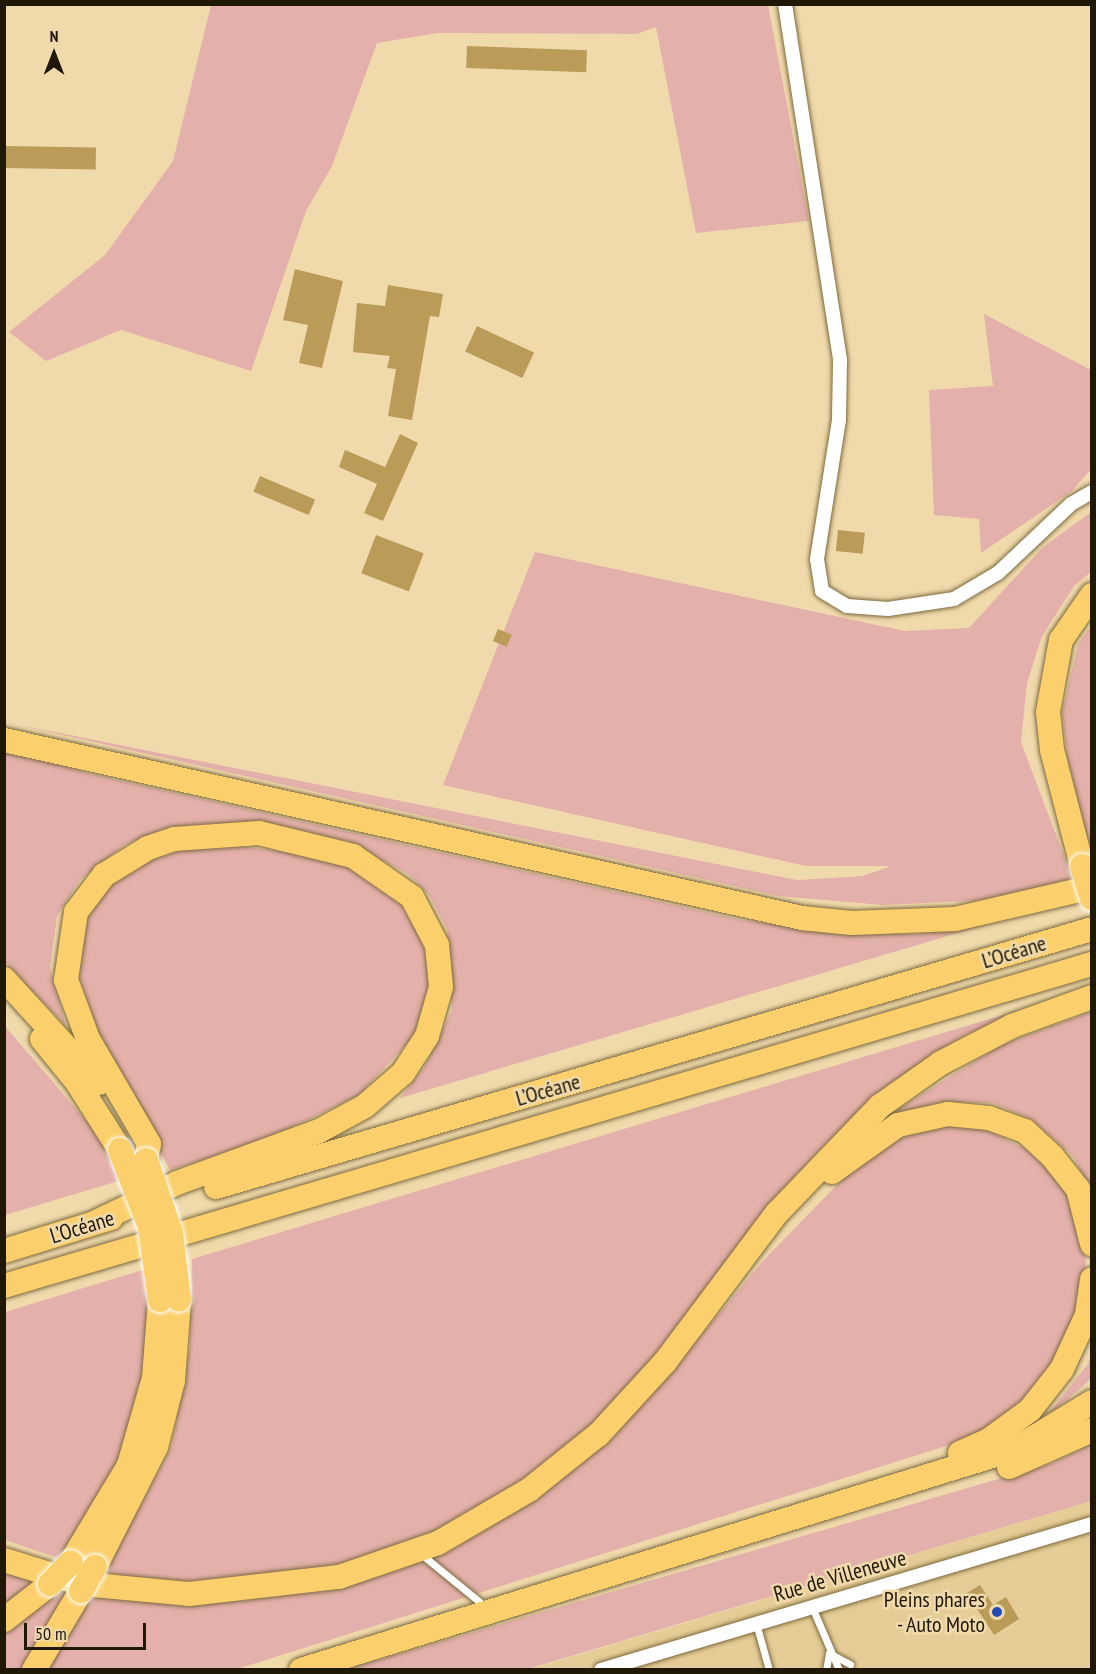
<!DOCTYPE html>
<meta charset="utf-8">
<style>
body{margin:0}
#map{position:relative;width:1096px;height:1674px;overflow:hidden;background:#f0daac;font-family:"PT Sans Narrow",sans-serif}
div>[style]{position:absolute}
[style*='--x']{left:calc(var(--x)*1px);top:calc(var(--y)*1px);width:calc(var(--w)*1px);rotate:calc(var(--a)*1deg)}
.built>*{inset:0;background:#e6cd97}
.green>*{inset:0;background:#e4b0ab}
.building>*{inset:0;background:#ba9b58;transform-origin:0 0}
.roads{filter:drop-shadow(0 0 2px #7d6a3e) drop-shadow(0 0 2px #7d6a3e)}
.service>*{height:7px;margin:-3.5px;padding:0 3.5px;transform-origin:3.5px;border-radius:3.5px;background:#fff}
.minor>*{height:14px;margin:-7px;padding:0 7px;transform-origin:7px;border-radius:7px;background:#fff}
.motorway>*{height:24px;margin:-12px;padding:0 12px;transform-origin:12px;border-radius:12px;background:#fbcf6b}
.bridges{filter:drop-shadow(0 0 2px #fff) drop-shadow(0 0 2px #fff)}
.motorway-bridge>*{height:24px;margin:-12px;padding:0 12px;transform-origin:12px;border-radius:12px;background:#fbcf6b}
.dots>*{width:16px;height:16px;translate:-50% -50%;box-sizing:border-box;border:3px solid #f0daac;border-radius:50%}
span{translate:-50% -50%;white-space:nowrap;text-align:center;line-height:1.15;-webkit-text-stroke:5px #f0daac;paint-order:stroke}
.street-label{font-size:22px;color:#201806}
.poi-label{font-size:22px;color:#201806}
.right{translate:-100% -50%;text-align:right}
.frame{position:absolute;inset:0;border:6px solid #201806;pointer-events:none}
.north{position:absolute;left:24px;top:24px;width:60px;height:60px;-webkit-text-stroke:4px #f0daac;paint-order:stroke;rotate:0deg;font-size:16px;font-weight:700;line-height:24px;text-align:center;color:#201806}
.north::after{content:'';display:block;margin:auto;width:21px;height:27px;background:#201806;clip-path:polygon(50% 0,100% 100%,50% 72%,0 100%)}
.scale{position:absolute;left:24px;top:1623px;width:122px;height:27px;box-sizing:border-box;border:3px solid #201806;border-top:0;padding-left:8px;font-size:18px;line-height:21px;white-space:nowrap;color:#201806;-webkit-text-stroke:4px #f0daac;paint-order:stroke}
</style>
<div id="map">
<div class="built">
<i style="clip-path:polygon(1091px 1501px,1091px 1669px,528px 1670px,818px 1583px)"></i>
</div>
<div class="green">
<i style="clip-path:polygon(211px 5px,768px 5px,809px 221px,696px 233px,656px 27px,637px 34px,437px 33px,377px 43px,332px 166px,306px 211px,251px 371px,121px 330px,46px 361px,9px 332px,105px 255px,173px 161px)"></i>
<i style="clip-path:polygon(984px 314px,1091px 370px,1092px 468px,1072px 491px,981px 553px,979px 519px,934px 515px,929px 390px,993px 386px)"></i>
<i style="clip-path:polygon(1091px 512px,1091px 572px,1074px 586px,1042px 636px,1027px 683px,1021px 742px,1073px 880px,1009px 899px,883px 905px,778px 896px,14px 724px,797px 880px,863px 876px,891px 866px,806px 866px,443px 785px,535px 552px,905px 631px,969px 628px,1042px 548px)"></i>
<i style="clip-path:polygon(1091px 626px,1091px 858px,1070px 777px,1062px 713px,1078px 644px)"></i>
<i style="clip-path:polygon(5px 747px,86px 773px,741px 920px,836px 932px,920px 934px,1005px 919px,400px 1098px,424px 1068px,452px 1010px,447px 929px,429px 895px,408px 874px,347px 841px,266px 823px,168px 829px,124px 845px,80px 880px,57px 916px,50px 968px,66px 1026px,5px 962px)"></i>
<i style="clip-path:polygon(240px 846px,335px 859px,401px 905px,423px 942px,429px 979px,425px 1012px,413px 1037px,359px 1095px,263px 1141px,170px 1170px,100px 1038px,78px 972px,83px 921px,111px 883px,142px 863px,188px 848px)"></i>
<i style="clip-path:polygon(1026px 1008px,961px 1037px,895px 1081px,812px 1157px,634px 1389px,553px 1467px,455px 1527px,294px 1580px,172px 1583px,105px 1572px,171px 1448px,190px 1346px,192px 1259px)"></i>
<i style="clip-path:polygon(1091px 1012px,1091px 1191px,1073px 1156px,1031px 1119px,993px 1103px,957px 1102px,874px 1124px,1001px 1045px)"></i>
<i style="clip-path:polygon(4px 1025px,113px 1152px,125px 1179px,5px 1215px)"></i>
<i style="clip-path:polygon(945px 1124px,976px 1125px,1030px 1151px,1060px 1180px,1078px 1215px,1086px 1260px,1082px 1293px,1063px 1352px,1027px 1402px,995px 1425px,962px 1441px,237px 1669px,45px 1670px,93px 1593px,243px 1601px,297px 1593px,440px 1550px,672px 1370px,762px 1262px,861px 1160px,914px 1131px)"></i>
<i style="clip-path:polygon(149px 1268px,152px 1325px,133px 1432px,90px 1522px,58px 1558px,5px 1540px,5px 1312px)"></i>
<i style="clip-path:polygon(1091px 1353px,1091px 1379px,1044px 1419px,1088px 1364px)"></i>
<i style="clip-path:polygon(1091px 1444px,1091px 1501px,528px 1669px,344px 1670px,1053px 1463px)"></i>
<i style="clip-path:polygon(5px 1570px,37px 1581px,5px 1609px)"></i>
<i style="clip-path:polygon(58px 1586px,73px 1589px,24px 1669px,5px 1670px,5px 1630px)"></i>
</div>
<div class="building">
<i style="left:467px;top:46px;width:120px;height:22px;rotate:2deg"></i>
<i style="left:4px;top:146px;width:92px;height:22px;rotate:1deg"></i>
<i style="clip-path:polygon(295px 269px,343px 281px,322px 368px,299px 363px,308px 325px,283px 320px)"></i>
<i style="clip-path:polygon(388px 285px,443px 294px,439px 317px,430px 316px,412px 420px,388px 416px,396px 369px,387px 368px,390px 356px,353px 352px,357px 303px,385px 306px)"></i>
<i style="left:477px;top:326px;width:63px;height:28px;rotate:25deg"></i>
<i style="clip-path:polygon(400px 434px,418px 443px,383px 521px,364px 513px,377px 484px,339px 467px,345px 450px,385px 467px)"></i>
<i style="left:260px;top:476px;width:60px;height:17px;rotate:23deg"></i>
<i style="left:838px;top:530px;width:27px;height:21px;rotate:6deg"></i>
<i style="left:376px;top:535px;width:51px;height:41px;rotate:21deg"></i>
<i style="left:498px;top:629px;width:15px;height:13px;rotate:23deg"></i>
<i style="clip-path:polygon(980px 1585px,993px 1605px,1006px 1597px,1019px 1619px,994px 1635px,967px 1593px)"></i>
</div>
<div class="roads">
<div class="service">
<i style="--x:421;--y:1554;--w:85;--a:39.3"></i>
<i style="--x:812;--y:1607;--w:69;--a:66.8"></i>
<i style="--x:756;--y:1623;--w:49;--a:74.5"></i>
<i style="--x:829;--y:1653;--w:24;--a:28"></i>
<i style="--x:826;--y:1670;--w:17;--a:-80"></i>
</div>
<div class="minor">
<i style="--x:785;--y:4;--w:361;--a:81.2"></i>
<i style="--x:840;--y:361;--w:59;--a:91"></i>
<i style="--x:839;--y:420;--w:141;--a:99"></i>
<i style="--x:817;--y:559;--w:32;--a:81"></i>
<i style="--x:822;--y:591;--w:29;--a:31"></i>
<i style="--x:847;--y:606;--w:41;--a:4.2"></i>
<i style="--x:888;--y:609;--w:67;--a:-8.6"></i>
<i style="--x:954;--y:599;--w:51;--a:-30.6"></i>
<i style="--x:998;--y:573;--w:100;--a:-43.4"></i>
<i style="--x:1071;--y:504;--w:24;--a:-30"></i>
<i style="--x:601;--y:1670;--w:512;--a:-16.56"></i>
</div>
<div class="motorway">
<i style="--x:4;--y:740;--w:818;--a:12.57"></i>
<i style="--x:802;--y:918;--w:50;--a:5.7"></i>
<i style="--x:852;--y:923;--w:103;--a:-2.2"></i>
<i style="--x:955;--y:919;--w:141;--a:-13.1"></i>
<i style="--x:1082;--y:866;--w:120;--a:-104.5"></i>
<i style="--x:1052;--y:750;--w:38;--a:-96"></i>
<i style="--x:1048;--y:712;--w:73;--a:-79.8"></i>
<i style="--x:1061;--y:640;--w:55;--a:-55.4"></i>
<i style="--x:4;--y:979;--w:141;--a:47.6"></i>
<i style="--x:42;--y:1039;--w:55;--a:50.9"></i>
<i style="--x:77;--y:1082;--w:80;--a:57.7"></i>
<i style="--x:832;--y:1172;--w:81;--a:-35.5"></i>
<i style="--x:898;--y:1125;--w:51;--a:-12.4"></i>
<i style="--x:948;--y:1114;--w:41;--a:5.6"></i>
<i style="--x:989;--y:1118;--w:38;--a:20"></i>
<i style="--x:1025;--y:1131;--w:37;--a:43"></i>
<i style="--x:1052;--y:1156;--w:42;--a:51.8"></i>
<i style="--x:1078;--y:1189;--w:57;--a:75.7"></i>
<i style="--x:216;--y:1187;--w:913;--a:-16.41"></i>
<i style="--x:96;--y:1222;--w:90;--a:-25.7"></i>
<i style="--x:177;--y:1183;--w:151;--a:-20.1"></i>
<i style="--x:319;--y:1131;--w:52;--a:-28.5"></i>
<i style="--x:365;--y:1106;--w:50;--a:-41"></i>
<i style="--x:403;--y:1073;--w:44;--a:-57"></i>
<i style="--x:427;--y:1036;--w:51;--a:-74.1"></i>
<i style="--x:441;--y:987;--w:42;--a:-95.4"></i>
<i style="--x:437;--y:945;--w:54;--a:-117.5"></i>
<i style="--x:412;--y:897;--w:72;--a:-145.2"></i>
<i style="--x:353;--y:856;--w:97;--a:-166.3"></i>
<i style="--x:259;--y:833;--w:85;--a:176"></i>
<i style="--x:174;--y:839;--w:28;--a:161"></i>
<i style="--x:148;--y:848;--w:52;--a:148.5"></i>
<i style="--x:104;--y:875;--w:46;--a:127.1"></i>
<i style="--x:76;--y:912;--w:69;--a:98.4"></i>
<i style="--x:66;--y:980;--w:63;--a:69.6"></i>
<i style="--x:88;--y:1039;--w:121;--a:59.8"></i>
<i style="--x:149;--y:1144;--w:16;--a:101"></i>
<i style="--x:4;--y:1251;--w:112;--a:-17.1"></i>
<i style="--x:4;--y:1286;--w:1135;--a:-16.49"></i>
<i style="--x:960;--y:1453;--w:32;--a:-24"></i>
<i style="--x:989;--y:1440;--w:51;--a:-36.2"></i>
<i style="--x:1030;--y:1410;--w:52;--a:-52"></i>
<i style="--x:1062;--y:1369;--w:60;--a:-65.2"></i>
<i style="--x:1087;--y:1315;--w:36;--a:-82"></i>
<i style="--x:1009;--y:1467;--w:91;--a:-24"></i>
<i style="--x:4;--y:1560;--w:82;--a:17.1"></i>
<i style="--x:82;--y:1584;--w:107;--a:5.3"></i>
<i style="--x:189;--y:1594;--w:151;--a:-6.5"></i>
<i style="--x:339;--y:1577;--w:105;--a:-19"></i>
<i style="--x:438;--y:1543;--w:105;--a:-30.2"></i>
<i style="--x:529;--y:1490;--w:90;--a:-38.7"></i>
<i style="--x:599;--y:1434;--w:98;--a:-47.5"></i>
<i style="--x:665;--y:1362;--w:186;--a:-53.1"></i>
<i style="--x:777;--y:1213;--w:149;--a:-46.1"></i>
<i style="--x:880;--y:1106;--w:75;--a:-35.2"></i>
<i style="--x:941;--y:1063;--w:80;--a:-27.5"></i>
<i style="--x:1012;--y:1026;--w:85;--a:-19.9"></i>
<i style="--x:71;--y:1562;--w:113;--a:-59.1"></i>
<i style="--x:129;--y:1465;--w:91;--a:-74"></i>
<i style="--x:154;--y:1378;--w:78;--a:-85.6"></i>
<i style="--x:95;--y:1567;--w:135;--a:-63.1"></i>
<i style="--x:156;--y:1447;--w:68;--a:-75.6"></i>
<i style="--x:173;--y:1381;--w:81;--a:-85.8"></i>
<i style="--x:4;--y:1620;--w:58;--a:-38"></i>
<i style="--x:34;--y:1670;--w:92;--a:-59.3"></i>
<i style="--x:301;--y:1670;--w:747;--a:-17.2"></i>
<i style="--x:1015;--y:1449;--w:90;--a:-31.4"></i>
</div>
</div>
<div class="bridges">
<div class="motorway-bridge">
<i style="--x:1082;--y:866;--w:34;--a:73"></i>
<i style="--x:120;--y:1150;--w:83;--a:68.7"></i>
<i style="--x:150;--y:1227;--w:74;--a:82.2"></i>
<i style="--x:146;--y:1160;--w:77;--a:71.1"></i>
<i style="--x:171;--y:1233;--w:67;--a:83.2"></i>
<i style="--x:50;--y:1584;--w:30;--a:-46"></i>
<i style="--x:81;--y:1591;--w:28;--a:-60"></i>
</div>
</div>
<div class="dots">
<i style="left:997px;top:1612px;background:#2549b8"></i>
</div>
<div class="street-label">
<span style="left:1014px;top:952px;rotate:-17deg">L’Océane</span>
<span style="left:548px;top:1090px;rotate:-16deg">L’Océane</span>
<span style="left:82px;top:1227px;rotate:-17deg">L’Océane</span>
<span style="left:840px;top:1576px;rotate:-16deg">Rue de Villeneuve</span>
</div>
<div class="poi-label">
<span class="right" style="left:985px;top:1612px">Pleins phares<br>- Auto Moto</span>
</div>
<div class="frame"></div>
<div class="north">N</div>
<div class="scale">50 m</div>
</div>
